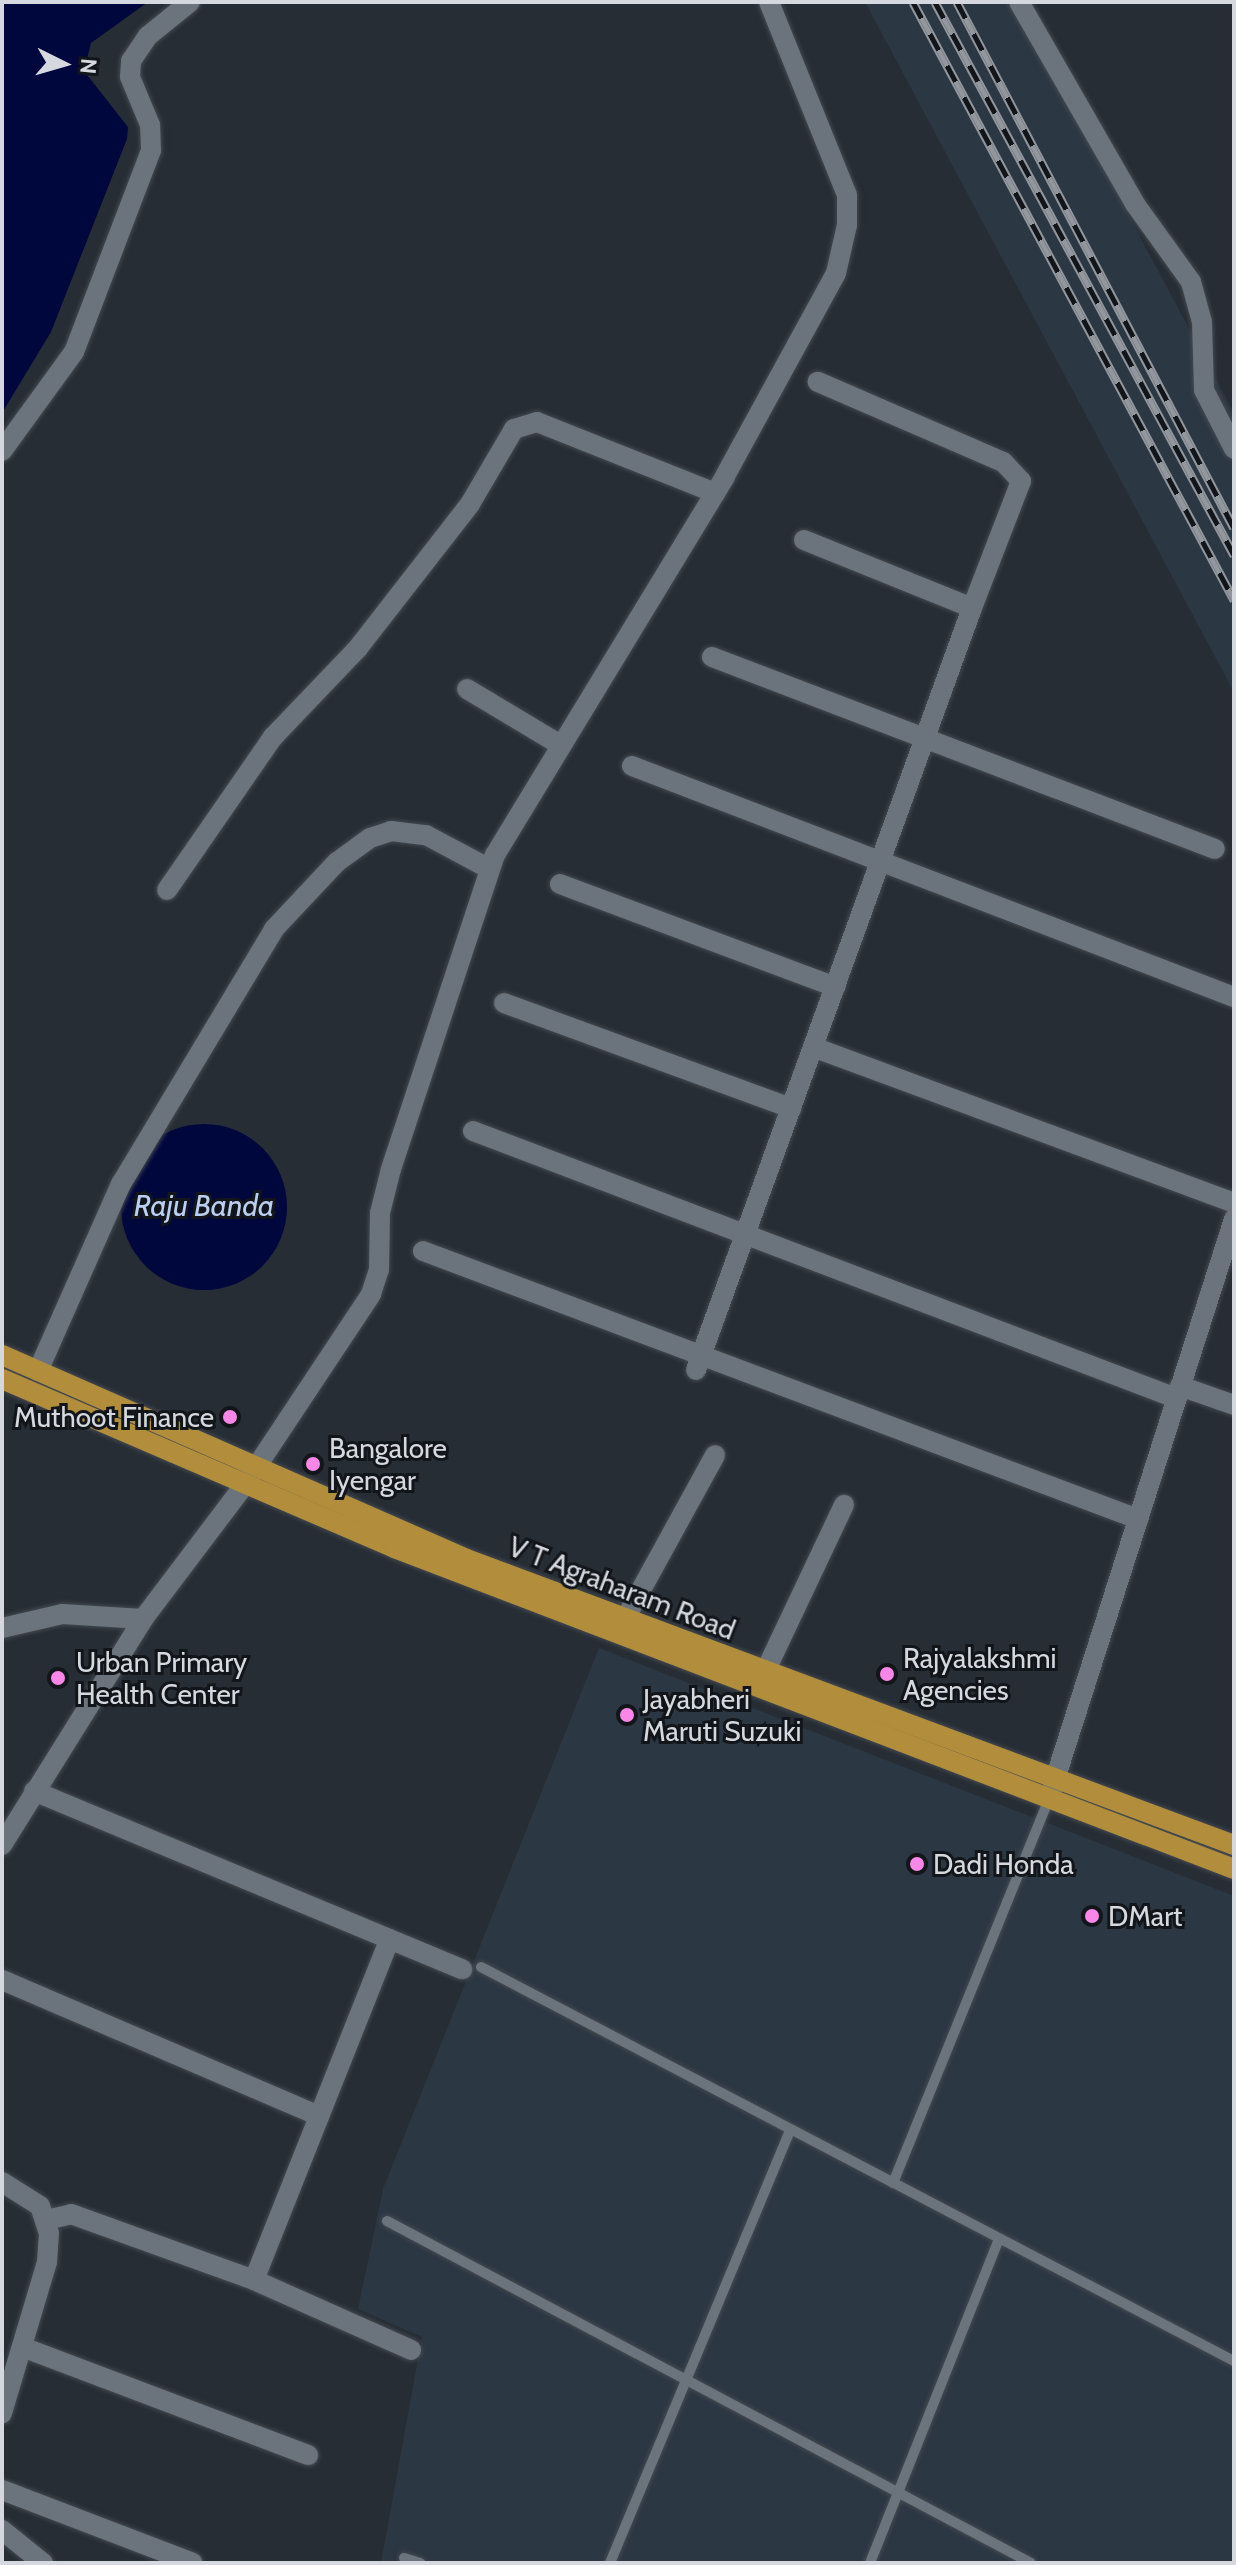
<!DOCTYPE html>
<style>
body{margin:0}
#map{position:relative;width:1236px;height:2565px;overflow:hidden;background:#272d35;font-family:Cabin,sans-serif}
div>[style]{position:absolute}
[style*='--x']{left:calc(var(--x)*1px);top:calc(var(--y)*1px);width:calc(var(--w)*1px);rotate:calc(var(--a)*1deg)}
.built>*{inset:0;background:#2c3744}
.water>*{inset:0;background:#00073d}
.round{border-radius:50%}
.roads{filter:drop-shadow(0 0 2px #43494f) drop-shadow(0 0 2px #43494f)}
.lane>*{height:10px;margin:-5px;padding:0 5px;transform-origin:5px;border-radius:5px;background:#6b737c}
.street>*{height:20px;margin:-10px;padding:0 10px;transform-origin:10px;border-radius:10px;background:#6b737c}
.secondary>*{height:20px;margin:-10px;padding:0 10px;transform-origin:10px;border-radius:10px;background:#6b737c}
.primary>*{height:20px;margin:-10px;padding:0 10px;transform-origin:10px;border-radius:10px;background:#b18d3c}
.rail>*{height:9px;margin-top:-4.5px;transform-origin:0;background:repeating-linear-gradient(90deg,#121519 0 18px,#92969d 0 36px);box-sizing:border-box;border-block:2px solid #92969d}
.dots>*{width:22px;height:22px;translate:-50% -50%;box-sizing:border-box;border:4px solid #121519;border-radius:50%}
span{translate:-50% -50%;white-space:nowrap;text-align:center;line-height:1.15;-webkit-text-stroke:6px #121519;paint-order:stroke}
.poi-label{font-size:28px;color:#d5d9df}
.right{translate:-100% -50%;text-align:right}
.left{translate:0 -50%;text-align:left}
.street-label{font-size:28px;color:#d5d9df}
.water-label{font-size:30px;color:#bacff2;font-style:italic}
.frame{position:absolute;inset:0;border:4px solid #d5d9df;pointer-events:none}
.north{position:absolute;left:24px;top:24px;width:80px;height:80px;-webkit-text-stroke:6px #121519;paint-order:stroke;rotate:95deg;font-size:22px;font-weight:700;line-height:32px;text-align:center;color:#d5d9df}
.north::after{content:'';display:block;margin:auto;width:28px;height:36px;background:#d5d9df;clip-path:polygon(50% 0,100% 100%,50% 72%,0 100%)}
</style>
<div id="map">
<div class="built">
<i style="clip-path:polygon(865px 2px,1015px 2px,1234px 413px,1234px 692px)"></i>
<i style="clip-path:polygon(599px 1648px,1234px 1896px,1234px 2563px,381px 2563px,422px 2337px,358px 2309px,383px 2189px)"></i>
</div>
<div class="water">
<i style="clip-path:polygon(2px 2px,148px 2px,91px 43px,84px 71px,128px 127px,127px 139px,51px 332px,2px 413px)"></i>
<i class="round" style="left:121px;top:1124px;width:166px;height:166px"></i>
</div>
<div class="roads">
<div class="lane">
<i style="--x:481;--y:1967;--w:850;--a:27.62"></i>
<i style="--x:893;--y:2183;--w:415;--a:-67.9"></i>
<i style="--x:387;--y:2221;--w:729;--a:27.97"></i>
<i style="--x:404;--y:2558;--w:17;--a:17"></i>
<i style="--x:610;--y:2563;--w:469;--a:-67.4"></i>
<i style="--x:870;--y:2563;--w:349;--a:-68.3"></i>
</div>
<div class="street">
<i style="--x:1019;--y:2;--w:233;--a:60.1"></i>
<i style="--x:1135;--y:204;--w:96;--a:54.3"></i>
<i style="--x:1191;--y:282;--w:41;--a:74.6"></i>
<i style="--x:1202;--y:322;--w:68;--a:88.3"></i>
<i style="--x:1204;--y:390;--w:66;--a:63"></i>
<i style="--x:2;--y:451;--w:122;--a:-54"></i>
<i style="--x:74;--y:352;--w:216;--a:-69.1"></i>
<i style="--x:151;--y:150;--w:25;--a:-92"></i>
<i style="--x:150;--y:125;--w:52;--a:-112.6"></i>
<i style="--x:130;--y:77;--w:16;--a:-86"></i>
<i style="--x:131;--y:61;--w:30;--a:-56"></i>
<i style="--x:148;--y:36;--w:54;--a:-39"></i>
<i style="--x:804;--y:540;--w:181;--a:22"></i>
<i style="--x:972;--y:608;--w:136;--a:-68.9"></i>
<i style="--x:1021;--y:481;--w:26;--a:-133"></i>
<i style="--x:1003;--y:462;--w:202;--a:-156.6"></i>
<i style="--x:712;--y:657;--w:538;--a:20.89"></i>
<i style="--x:467;--y:689;--w:107;--a:30.9"></i>
<i style="--x:632;--y:766;--w:645;--a:20.99"></i>
<i style="--x:560;--y:884;--w:294;--a:20.5"></i>
<i style="--x:167;--y:890;--w:186;--a:-55.3"></i>
<i style="--x:273;--y:737;--w:123;--a:-46.3"></i>
<i style="--x:358;--y:648;--w:182;--a:-52.1"></i>
<i style="--x:470;--y:504;--w:87;--a:-59.6"></i>
<i style="--x:514;--y:429;--w:24;--a:-17"></i>
<i style="--x:537;--y:422;--w:192;--a:21.7"></i>
<i style="--x:504;--y:1003;--w:306;--a:20.1"></i>
<i style="--x:813;--y:1047;--w:449;--a:20.3"></i>
<i style="--x:473;--y:1131;--w:752;--a:20.8"></i>
<i style="--x:423;--y:1251;--w:764;--a:20.55"></i>
<i style="--x:696;--y:1370;--w:810;--a:-70.09"></i>
<i style="--x:38;--y:1371;--w:205;--a:-66.1"></i>
<i style="--x:121;--y:1184;--w:297;--a:-59"></i>
<i style="--x:274;--y:929;--w:92;--a:-46.8"></i>
<i style="--x:337;--y:862;--w:41;--a:-36"></i>
<i style="--x:370;--y:838;--w:22;--a:-18"></i>
<i style="--x:391;--y:831;--w:35;--a:7"></i>
<i style="--x:426;--y:835;--w:72;--a:28"></i>
<i style="--x:1180;--y:1386;--w:57;--a:19.4"></i>
<i style="--x:625;--y:1619;--w:187;--a:-61.2"></i>
<i style="--x:2;--y:1628;--w:62;--a:-13.1"></i>
<i style="--x:62;--y:1614;--w:81;--a:3.5"></i>
<i style="--x:765;--y:1672;--w:185;--a:-64.7"></i>
<i style="--x:34;--y:1791;--w:464;--a:22.6"></i>
<i style="--x:1050;--y:1795;--w:605;--a:-72.28"></i>
<i style="--x:2;--y:1980;--w:345;--a:23.2"></i>
<i style="--x:46;--y:2220;--w:26;--a:-13"></i>
<i style="--x:71;--y:2214;--w:195;--a:19.8"></i>
<i style="--x:254;--y:2280;--w:172;--a:24"></i>
<i style="--x:254;--y:2280;--w:367;--a:-68.3"></i>
<i style="--x:22;--y:2347;--w:306;--a:20.7"></i>
<i style="--x:2;--y:2490;--w:204;--a:20.9"></i>
</div>
<div class="secondary">
<i style="--x:2;--y:1845;--w:266;--a:-58"></i>
<i style="--x:143;--y:1619;--w:169;--a:-52.9"></i>
<i style="--x:245;--y:1484;--w:228;--a:-56.4"></i>
<i style="--x:371;--y:1294;--w:25;--a:-72"></i>
<i style="--x:379;--y:1270;--w:57;--a:-89"></i>
<i style="--x:380;--y:1213;--w:45;--a:-76"></i>
<i style="--x:391;--y:1169;--w:331;--a:-71.7"></i>
<i style="--x:495;--y:855;--w:443;--a:-58.7"></i>
<i style="--x:725;--y:476;--w:231;--a:-61.3"></i>
<i style="--x:836;--y:273;--w:49;--a:-77.1"></i>
<i style="--x:847;--y:225;--w:30;--a:-90"></i>
<i style="--x:847;--y:195;--w:208;--a:-112"></i>
<i style="--x:2;--y:2182;--w:45;--a:32.3"></i>
<i style="--x:40;--y:2206;--w:28;--a:72"></i>
<i style="--x:49;--y:2233;--w:29;--a:94"></i>
<i style="--x:47;--y:2262;--w:158;--a:106.6"></i>
<i style="--x:2;--y:2530;--w:53;--a:38.8"></i>
</div>
<div class="primary">
<i style="--x:2;--y:1355;--w:508;--a:23.69"></i>
<i style="--x:467;--y:1559;--w:819;--a:20.45"></i>
<i style="--x:2;--y:1379;--w:427;--a:23.3"></i>
<i style="--x:394;--y:1548;--w:899;--a:20.91"></i>
</div>
</div>
<div class="rail">
<i style="--x:913;--y:2;--w:679;--a:61.77"></i>
<i style="--x:935;--y:2;--w:629;--a:61.6"></i>
<i style="--x:957;--y:2;--w:594;--a:62.23"></i>
</div>
<div class="dots">
<i style="left:230px;top:1417px;background:#fa87e7"></i>
<i style="left:313px;top:1464px;background:#fa87e7"></i>
<i style="left:887px;top:1674px;background:#fa87e7"></i>
<i style="left:58px;top:1678px;background:#fa87e7"></i>
<i style="left:627px;top:1715px;background:#fa87e7"></i>
<i style="left:917px;top:1864px;background:#fa87e7"></i>
<i style="left:1092px;top:1916px;background:#fa87e7"></i>
</div>
<div class="poi-label">
<span class="right" style="left:214px;top:1417px">Muthoot Finance</span>
<span class="left" style="left:329px;top:1464px">Bangalore<br>Iyengar</span>
<span class="left" style="left:903px;top:1674px">Rajyalakshmi<br>Agencies</span>
<span class="left" style="left:76px;top:1678px">Urban Primary<br>Health Center</span>
<span class="left" style="left:643px;top:1715px">Jayabheri<br>Maruti Suzuki</span>
<span class="left" style="left:933px;top:1864px">Dadi Honda</span>
<span class="left" style="left:1108px;top:1916px">DMart</span>
</div>
<div class="street-label">
<span style="left:622px;top:1588px;rotate:21deg">V T Agraharam Road</span>
</div>
<div class="water-label">
<span style="left:204px;top:1206px">Raju Banda</span>
</div>
<div class="frame"></div>
<div class="north">N</div>
</div>
